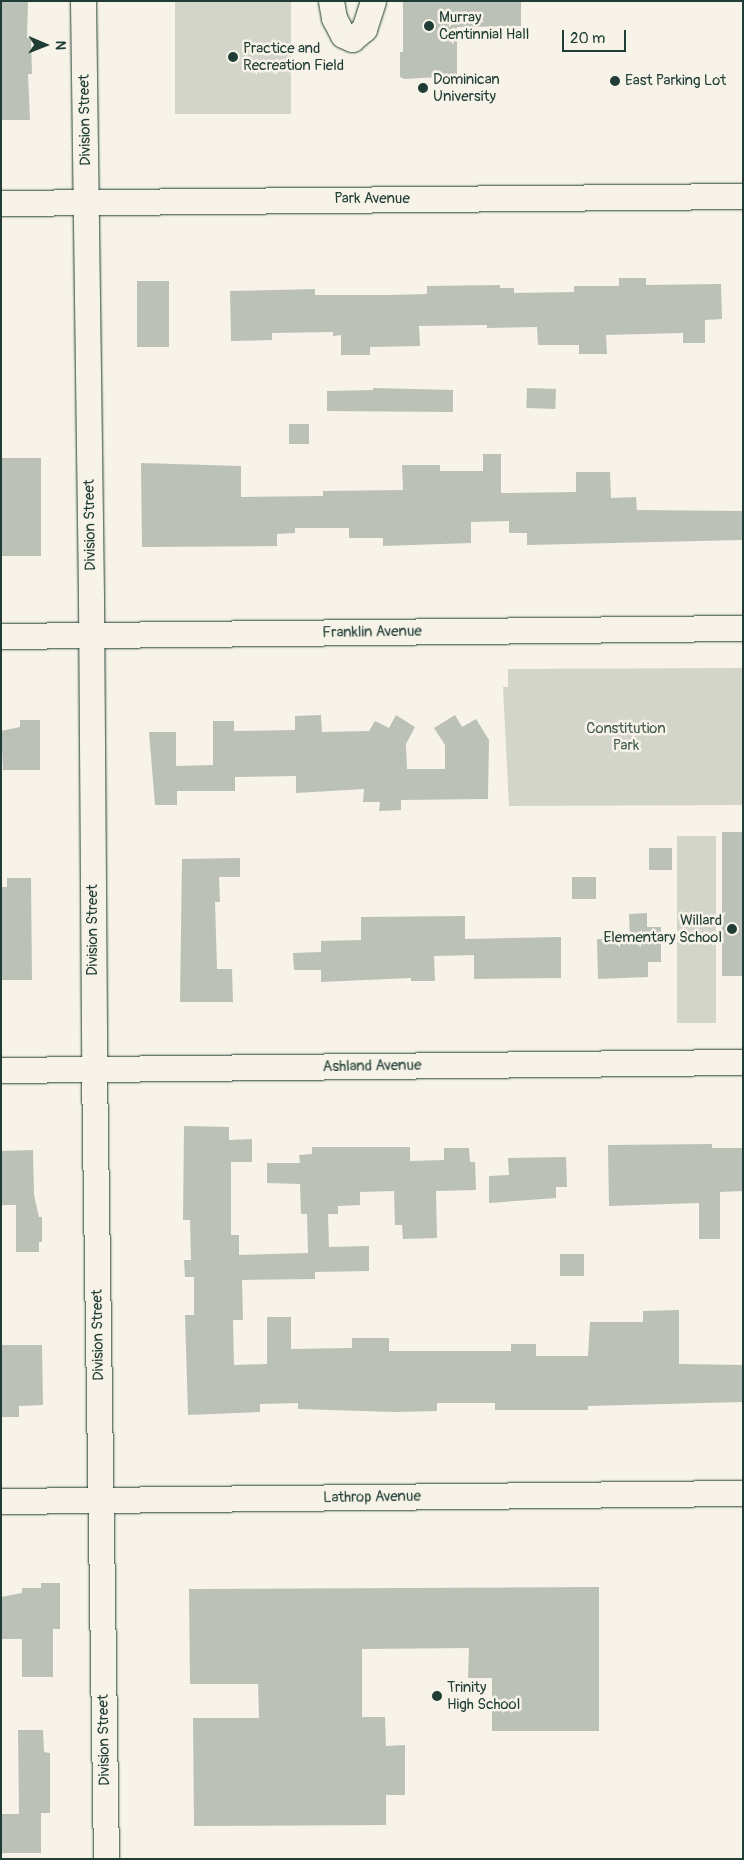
<!DOCTYPE html>
<style>
body{margin:0}
#map{position:relative;width:744px;height:1860px;overflow:hidden;background:#f7f3e8;font-family:Pangolin,sans-serif}
div>[style]{position:absolute}
[style*='--x']{left:calc(var(--x)*1px);top:calc(var(--y)*1px);width:calc(var(--w)*1px);rotate:calc(var(--a)*1deg)}
.green>*{inset:0;background:#d3d5ca;transform-origin:0 0}
.building>*{inset:0;background:#bbc1b6;transform-origin:0 0}
.roads{filter:drop-shadow(0 0 1px #1f3d34) drop-shadow(0 0 1px #1f3d34)}
.minor>*{height:25px;margin:-12.5px;padding:0 12.5px;transform-origin:12.5px;border-radius:12.5px;background:#f7f3e8}
.dots>*{width:14px;height:14px;translate:-50% -50%;box-sizing:border-box;border:2px solid #f7f3e8;border-radius:50%}
span{translate:-50% -50%;white-space:nowrap;text-align:center;line-height:1.15;-webkit-text-stroke:5px #f7f3e8;paint-order:stroke}
.poi-label{font-size:15px;color:#1f3d34}
.left{translate:0 -50%;text-align:left}
.right{translate:-100% -50%;text-align:right}
.street-label{font-size:15px;color:#1f3d34}
.park-label{font-size:15px;color:#435b52}
.frame{position:absolute;inset:0;border:2px solid #1f3d34;pointer-events:none}
.north{position:absolute;left:20px;top:20px;width:50px;height:50px;-webkit-text-stroke:4px #f7f3e8;paint-order:stroke;rotate:91deg;font-size:14px;font-weight:700;line-height:20px;text-align:center;color:#1f3d34}
.north::after{content:'';display:block;margin:auto;width:18px;height:22px;background:#1f3d34;clip-path:polygon(50% 0,100% 100%,50% 72%,0 100%)}
.scale{position:absolute;left:562px;top:30px;width:64px;height:22px;box-sizing:border-box;border:2px solid #1f3d34;border-top:0;padding-left:6px;font-size:15px;line-height:18px;white-space:nowrap;color:#1f3d34;-webkit-text-stroke:4px #f7f3e8;paint-order:stroke}
</style>
<div id="map">
<div class="green">
<i style="left:175px;top:1px;width:116px;height:113px"></i>
<i style="clip-path:polygon(743px 668px,743px 805px,509px 806px,503px 687px,508px 687px,508px 669px)"></i>
<i style="left:716px;top:836px;width:187px;height:39px;rotate:90deg"></i>
</div>
<div class="building">
<i style="clip-path:polygon(1px 1px,28px 1px,27px 38px,31px 38px,32px 74px,28px 74px,30px 120px,1px 120px)"></i>
<i style="clip-path:polygon(403px 1px,521px 1px,521px 26px,457px 27px,457px 76px,404px 79px,400px 77px,400px 52px,403px 52px)"></i>
<i style="clip-path:polygon(619px 278px,646px 278px,646px 285px,721px 284px,722px 319px,705px 320px,705px 343px,683px 343px,683px 333px,606px 335px,607px 354px,579px 354px,579px 345px,538px 345px,537px 327px,487px 328px,487px 325px,419px 326px,420px 346px,370px 347px,370px 355px,341px 355px,341px 335px,333px 336px,333px 332px,272px 333px,272px 340px,231px 341px,230px 291px,315px 289px,315px 295px,389px 295px,427px 294px,427px 286px,500px 285px,500px 288px,514px 288px,514px 293px,574px 292px,574px 286px,619px 286px)"></i>
<i style="left:137px;top:281px;width:32px;height:66px"></i>
<i style="clip-path:polygon(373px 388px,453px 390px,453px 412px,327px 411px,327px 391px,373px 390px)"></i>
<i style="left:527px;top:388px;width:29px;height:20px;rotate:2deg"></i>
<i style="left:289px;top:424px;width:20px;height:20px"></i>
<i style="clip-path:polygon(483px 454px,501px 454px,501px 493px,576px 492px,576px 472px,610px 472px,611px 498px,636px 497px,637px 510px,743px 511px,743px 540px,527px 545px,527px 533px,509px 533px,509px 521px,471px 522px,471px 543px,383px 546px,383px 538px,349px 538px,349px 528px,295px 528px,295px 533px,277px 534px,277px 546px,142px 547px,141px 463px,241px 466px,241px 497px,323px 496px,323px 491px,403px 490px,402px 465px,440px 465px,440px 471px,483px 471px)"></i>
<i style="left:1px;top:458px;width:40px;height:98px"></i>
<i style="clip-path:polygon(321px 715px,322px 732px,369px 731px,375px 721px,389px 728px,396px 715px,415px 727px,406px 744px,407px 769px,445px 769px,445px 745px,434px 728px,455px 715px,462px 727px,476px 719px,489px 740px,488px 799px,401px 800px,401px 810px,379px 811px,380px 802px,363px 802px,364px 789px,296px 793px,296px 776px,235px 777px,235px 791px,177px 791px,177px 805px,155px 805px,149px 732px,176px 732px,176px 766px,213px 765px,213px 721px,234px 721px,234px 731px,295px 730px,295px 716px)"></i>
<i style="clip-path:polygon(20px 720px,40px 720px,40px 770px,3px 770px,1px 731px,20px 727px)"></i>
<i style="left:722px;top:832px;width:21px;height:144px"></i>
<i style="left:649px;top:848px;width:23px;height:22px"></i>
<i style="clip-path:polygon(240px 858px,240px 877px,219px 877px,220px 902px,215px 902px,217px 969px,232px 969px,233px 1002px,180px 1002px,182px 859px)"></i>
<i style="left:572px;top:877px;width:24px;height:22px"></i>
<i style="clip-path:polygon(7px 878px,31px 878px,32px 980px,1px 980px,1px 887px,7px 887px)"></i>
<i style="clip-path:polygon(647px 913px,647px 927px,661px 927px,661px 962px,648px 962px,648px 977px,598px 979px,597px 939px,630px 939px,629px 914px)"></i>
<i style="clip-path:polygon(465px 916px,465px 939px,561px 937px,561px 978px,474px 979px,474px 955px,434px 956px,435px 981px,411px 981px,411px 978px,321px 982px,321px 970px,294px 970px,293px 953px,321px 952px,321px 941px,361px 940px,361px 917px)"></i>
<i style="clip-path:polygon(184px 1126px,229px 1127px,229px 1140px,252px 1139px,252px 1162px,231px 1162px,231px 1235px,239px 1235px,239px 1255px,308px 1253px,307px 1214px,301px 1214px,300px 1184px,267px 1183px,267px 1163px,300px 1163px,299px 1155px,312px 1154px,312px 1147px,410px 1147px,410px 1161px,444px 1160px,444px 1148px,469px 1148px,470px 1162px,475px 1162px,476px 1190px,436px 1191px,437px 1238px,403px 1239px,402px 1225px,395px 1225px,394px 1191px,360px 1192px,360px 1205px,338px 1206px,338px 1214px,328px 1214px,329px 1247px,369px 1246px,369px 1271px,315px 1272px,315px 1279px,242px 1280px,243px 1320px,233px 1320px,234px 1365px,267px 1364px,267px 1317px,291px 1317px,291px 1349px,352px 1348px,352px 1338px,389px 1338px,389px 1351px,511px 1351px,511px 1344px,536px 1344px,536px 1356px,588px 1356px,590px 1322px,643px 1322px,643px 1311px,679px 1310px,679px 1364px,743px 1365px,743px 1402px,588px 1406px,588px 1410px,495px 1410px,495px 1403px,437px 1403px,437px 1411px,395px 1412px,298px 1409px,298px 1403px,260px 1404px,260px 1412px,188px 1415px,185px 1315px,194px 1315px,194px 1277px,185px 1277px,184px 1260px,191px 1260px,190px 1220px,183px 1220px)"></i>
<i style="clip-path:polygon(712px 1144px,712px 1148px,743px 1148px,743px 1191px,720px 1192px,720px 1239px,699px 1239px,699px 1203px,609px 1206px,608px 1145px)"></i>
<i style="clip-path:polygon(33px 1150px,34px 1195px,39px 1217px,42px 1217px,42px 1242px,39px 1242px,39px 1252px,16px 1252px,16px 1205px,1px 1205px,1px 1151px)"></i>
<i style="clip-path:polygon(566px 1157px,567px 1187px,556px 1187px,556px 1198px,489px 1203px,489px 1176px,509px 1175px,508px 1158px)"></i>
<i style="left:560px;top:1254px;width:24px;height:22px"></i>
<i style="clip-path:polygon(1px 1345px,42px 1345px,43px 1405px,19px 1406px,19px 1417px,1px 1417px)"></i>
<i style="clip-path:polygon(41px 1583px,60px 1583px,60px 1629px,53px 1629px,53px 1677px,22px 1677px,22px 1639px,1px 1639px,1px 1597px,22px 1593px,22px 1588px,41px 1588px)"></i>
<i style="clip-path:polygon(599px 1587px,599px 1731px,492px 1731px,492px 1678px,468px 1678px,469px 1648px,362px 1649px,362px 1717px,385px 1717px,386px 1746px,405px 1745px,405px 1795px,386px 1795px,386px 1825px,194px 1826px,193px 1718px,259px 1718px,258px 1684px,190px 1684px,189px 1589px)"></i>
<i style="clip-path:polygon(18px 1730px,43px 1730px,44px 1752px,50px 1753px,50px 1813px,41px 1813px,41px 1853px,1px 1853px,1px 1814px,19px 1814px)"></i>
</div>
<div class="roads">
<div class="minor">
<i style="--x:83;--y:1;--w:599;--a:89.23"></i>
<i style="--x:91;--y:600;--w:469;--a:89.6"></i>
<i style="--x:94;--y:1069;--w:790;--a:89.13"></i>
<i style="--x:331;--y:1;--w:17;--a:80"></i>
<i style="--x:334;--y:18;--w:19;--a:62"></i>
<i style="--x:343;--y:35;--w:10;--a:24"></i>
<i style="--x:352;--y:39;--w:16;--a:-40"></i>
<i style="--x:364;--y:29;--w:29;--a:-72"></i>
<i style="--x:1;--y:203;--w:742;--a:-0.54"></i>
<i style="--x:1;--y:636;--w:742;--a:-0.62"></i>
<i style="--x:1;--y:1070;--w:742;--a:-0.62"></i>
<i style="--x:1;--y:1501;--w:742;--a:-0.62"></i>
</div>
</div>
<div class="dots">
<i style="left:429px;top:26px;background:#1f3d34"></i>
<i style="left:233px;top:57px;background:#1f3d34"></i>
<i style="left:615px;top:81px;background:#1f3d34"></i>
<i style="left:423px;top:88px;background:#1f3d34"></i>
<i style="left:732px;top:929px;background:#1f3d34"></i>
<i style="left:437px;top:1696px;background:#1f3d34"></i>
</div>
<div class="poi-label">
<span class="left" style="left:439px;top:26px">Murray<br>Centinnial Hall</span>
<span class="left" style="left:243px;top:57px">Practice and<br>Recreation Field</span>
<span class="left" style="left:433px;top:88px">Dominican<br>University</span>
<span class="left" style="left:625px;top:81px">East Parking Lot</span>
<span class="right" style="left:722px;top:929px">Willard<br>Elementary School</span>
<span class="left" style="left:447px;top:1696px">Trinity<br>High School</span>
</div>
<div class="street-label">
<span style="left:85px;top:120px;rotate:-91deg">Division Street</span>
<span style="left:372px;top:199px">Park Avenue</span>
<span style="left:90px;top:525px;rotate:-91deg">Division Street</span>
<span style="left:372px;top:632px;rotate:-1deg">Franklin Avenue</span>
<span style="left:93px;top:930px;rotate:-90deg">Division Street</span>
<span style="left:372px;top:1066px;rotate:-1deg">Ashland Avenue</span>
<span style="left:98px;top:1335px;rotate:-91deg">Division Street</span>
<span style="left:372px;top:1497px;rotate:-1deg">Lathrop Avenue</span>
<span style="left:104px;top:1740px;rotate:-91deg">Division Street</span>
</div>
<div class="park-label">
<span style="left:626px;top:737px">Constitution<br>Park</span>
</div>
<div class="frame"></div>
<div class="north">N</div>
<div class="scale">20 m</div>
</div>
